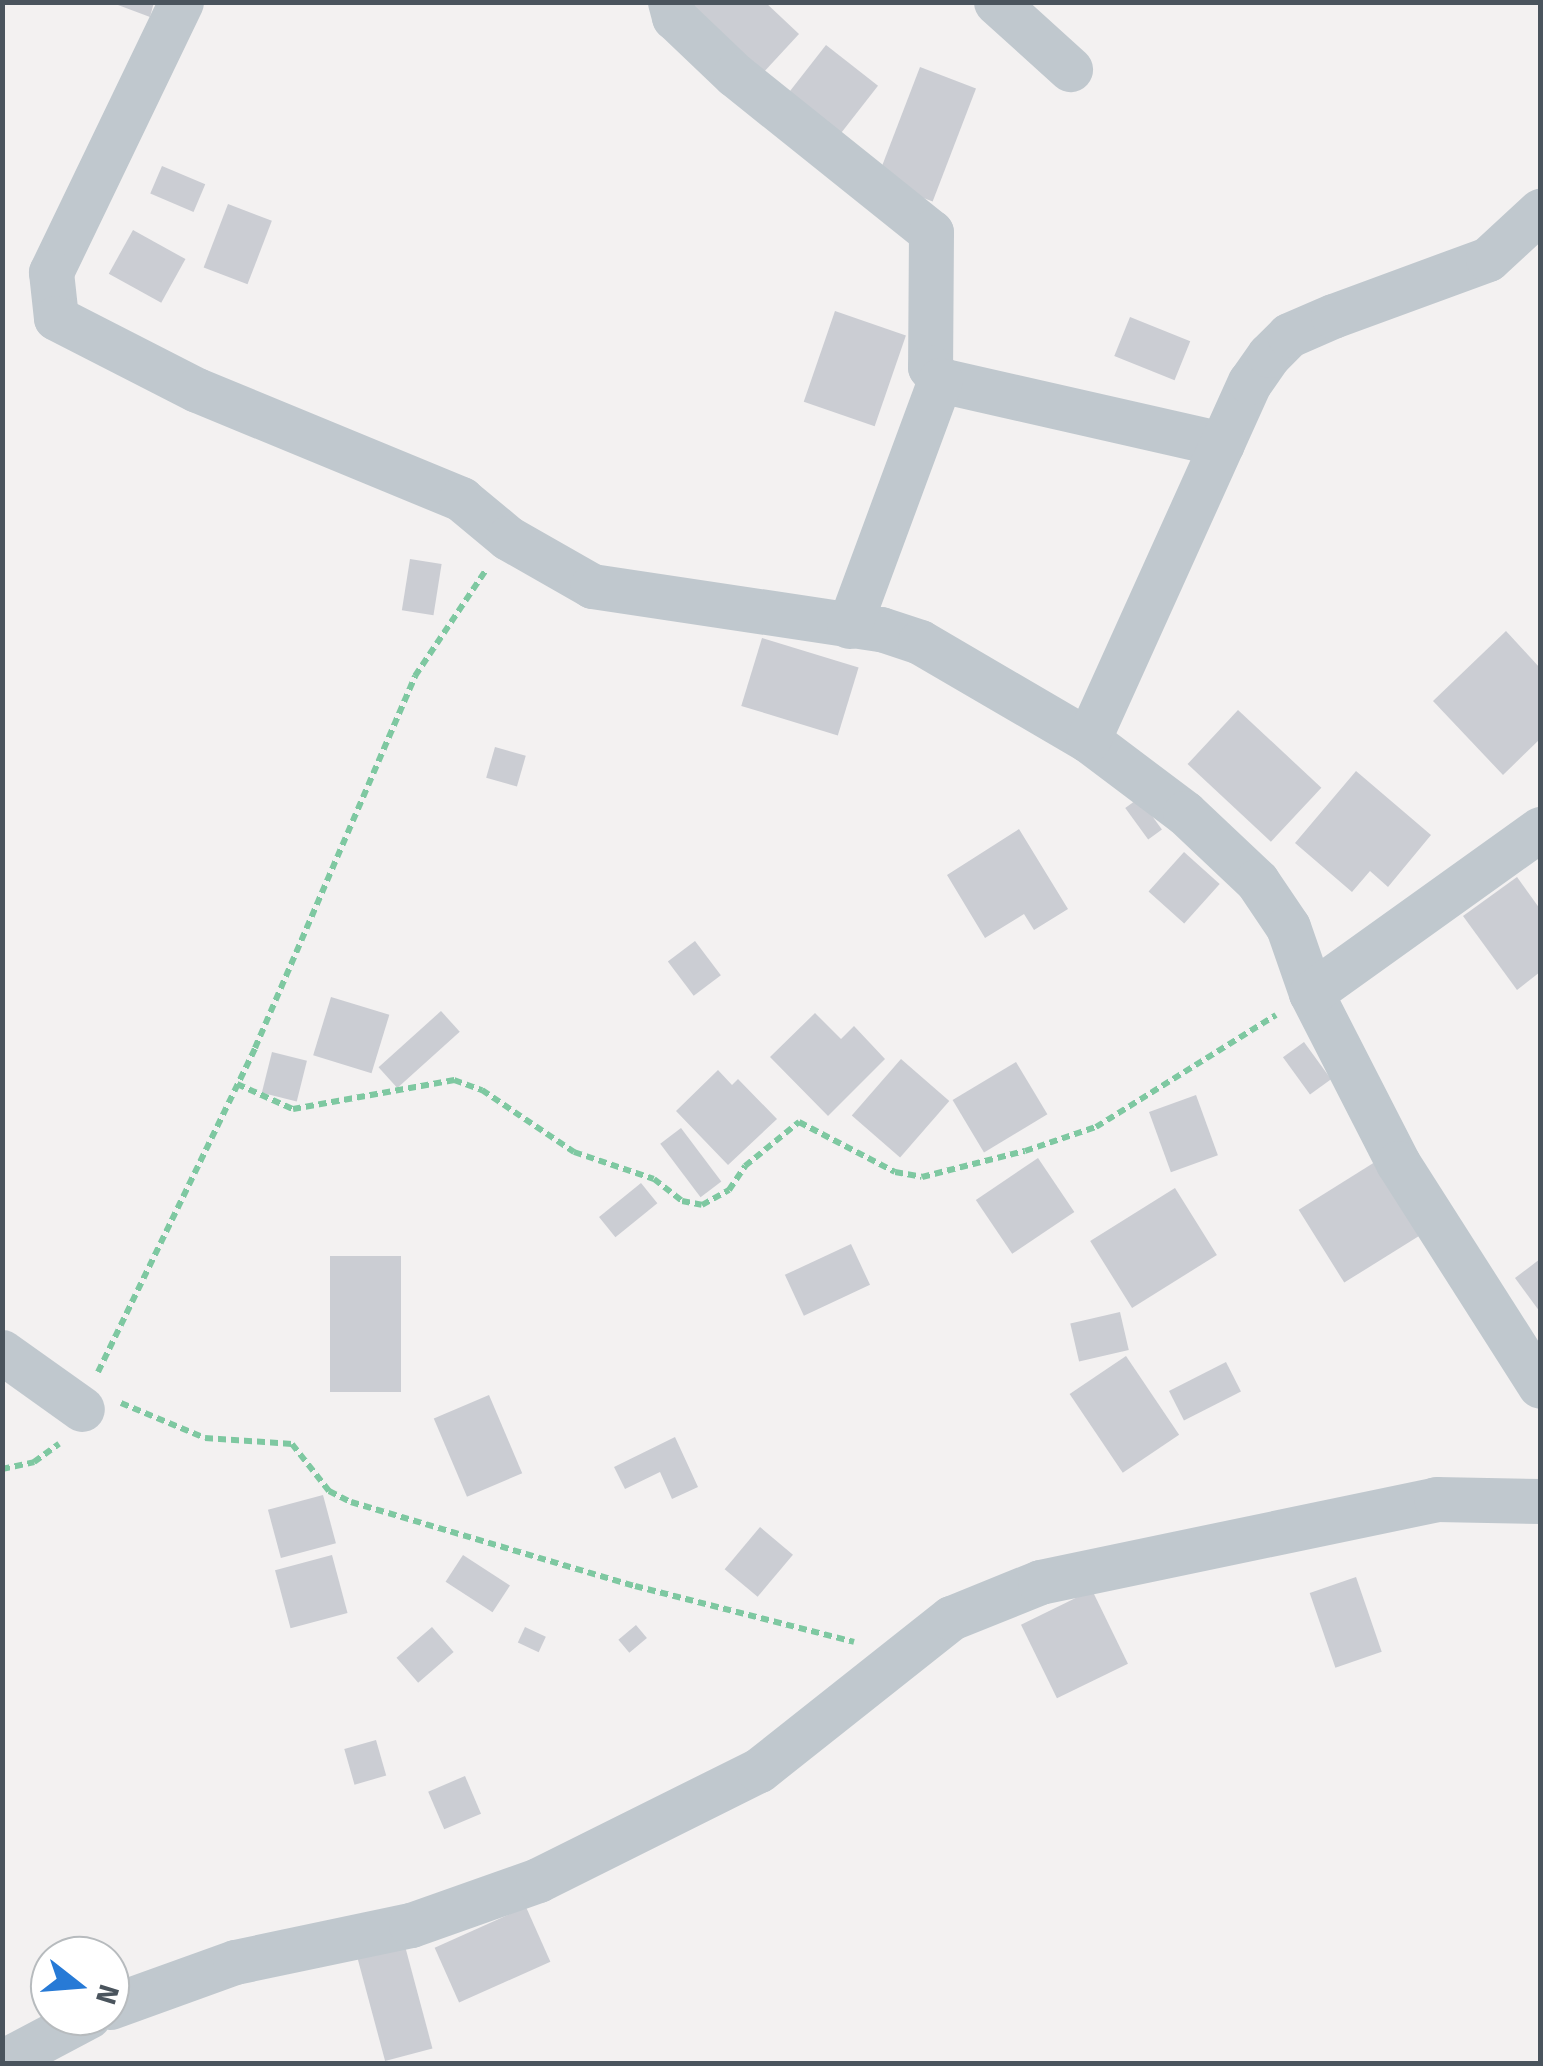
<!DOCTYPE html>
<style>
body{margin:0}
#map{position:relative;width:1543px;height:2066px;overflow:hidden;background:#f3f1f1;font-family:"Fira Sans",sans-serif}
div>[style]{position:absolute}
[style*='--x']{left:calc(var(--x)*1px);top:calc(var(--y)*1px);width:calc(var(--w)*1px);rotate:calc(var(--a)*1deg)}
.building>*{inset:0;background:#cbcdd3;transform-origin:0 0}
.path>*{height:6px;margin-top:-3px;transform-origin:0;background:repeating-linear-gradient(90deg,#7ec8a1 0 8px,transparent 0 13px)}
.street>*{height:45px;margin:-22.5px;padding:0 22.5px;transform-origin:22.5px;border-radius:22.5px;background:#c0c8ce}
span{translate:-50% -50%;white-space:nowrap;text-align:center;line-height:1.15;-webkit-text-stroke:10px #fff;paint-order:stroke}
.frame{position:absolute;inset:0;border:5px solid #4a545d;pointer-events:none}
.north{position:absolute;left:30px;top:1936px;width:100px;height:100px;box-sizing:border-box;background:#fff;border:2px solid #b7bbbe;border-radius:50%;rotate:107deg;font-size:28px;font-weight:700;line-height:40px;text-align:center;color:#4a545d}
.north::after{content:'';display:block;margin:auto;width:35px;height:45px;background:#277ad6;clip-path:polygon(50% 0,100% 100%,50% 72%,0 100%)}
</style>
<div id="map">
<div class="building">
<i style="clip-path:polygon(110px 2px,154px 2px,150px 17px)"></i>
<i style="clip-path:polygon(693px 2px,765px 2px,799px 34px,750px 87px,678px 19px)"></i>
<i style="left:826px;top:45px;width:66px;height:66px;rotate:38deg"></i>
<i style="left:920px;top:67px;width:60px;height:121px;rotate:21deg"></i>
<i style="left:162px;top:166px;width:47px;height:30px;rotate:23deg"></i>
<i style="left:228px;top:204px;width:47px;height:68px;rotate:21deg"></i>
<i style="left:133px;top:230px;width:60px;height:50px;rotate:29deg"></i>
<i style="left:835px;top:311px;width:75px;height:96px;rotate:19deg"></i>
<i style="left:1130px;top:317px;width:65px;height:42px;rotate:22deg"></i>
<i style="left:410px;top:559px;width:32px;height:52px;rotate:9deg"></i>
<i style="clip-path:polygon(1506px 631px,1540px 668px,1540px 739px,1503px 775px,1433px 701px)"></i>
<i style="left:762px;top:638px;width:101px;height:71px;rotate:17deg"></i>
<i style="left:1238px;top:710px;width:114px;height:74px;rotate:43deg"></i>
<i style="left:495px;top:747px;width:32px;height:32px;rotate:16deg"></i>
<i style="clip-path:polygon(1356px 771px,1431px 835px,1388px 887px,1370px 871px,1352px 892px,1295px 843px)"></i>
<i style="left:1139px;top:798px;width:39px;height:17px;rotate:54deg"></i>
<i style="clip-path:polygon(1019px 829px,1068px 909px,1034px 930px,1024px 914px,985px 938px,947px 875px)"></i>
<i style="left:1184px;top:852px;width:48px;height:53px;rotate:42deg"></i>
<i style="clip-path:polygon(1517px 877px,1540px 909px,1540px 972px,1517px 990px,1463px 916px)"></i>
<i style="left:695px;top:941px;width:43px;height:34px;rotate:53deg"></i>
<i style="left:331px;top:997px;width:61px;height:61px;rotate:17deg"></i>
<i style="left:441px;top:1011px;width:28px;height:84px;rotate:48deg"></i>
<i style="clip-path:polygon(815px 1013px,841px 1039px,854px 1026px,885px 1059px,828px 1116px,770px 1057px)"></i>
<i style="left:1304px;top:1042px;width:46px;height:26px;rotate:54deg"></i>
<i style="left:272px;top:1052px;width:36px;height:42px;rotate:14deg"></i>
<i style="left:901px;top:1059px;width:64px;height:75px;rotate:41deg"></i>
<i style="left:1016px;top:1062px;width:61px;height:74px;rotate:59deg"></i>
<i style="clip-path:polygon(718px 1070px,732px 1085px,738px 1079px,777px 1119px,728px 1165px,676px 1111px)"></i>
<i style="left:1196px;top:1095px;width:64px;height:50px;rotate:70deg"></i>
<i style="left:681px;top:1128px;width:67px;height:26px;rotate:53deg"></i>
<i style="left:1038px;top:1158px;width:65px;height:75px;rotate:56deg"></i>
<i style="left:1375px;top:1162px;width:86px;height:90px;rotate:58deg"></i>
<i style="left:641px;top:1183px;width:26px;height:54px;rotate:51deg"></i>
<i style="left:1175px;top:1188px;width:79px;height:100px;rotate:58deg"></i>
<i style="left:851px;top:1244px;width:45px;height:73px;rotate:65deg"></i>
<i style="left:330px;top:1256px;width:71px;height:136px"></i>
<i style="clip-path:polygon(1540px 1259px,1540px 1312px,1515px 1278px)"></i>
<i style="left:1120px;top:1312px;width:39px;height:51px;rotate:77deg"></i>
<i style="left:1126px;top:1356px;width:95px;height:68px;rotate:56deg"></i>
<i style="left:1226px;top:1362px;width:33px;height:64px;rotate:63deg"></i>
<i style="left:489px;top:1395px;width:85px;height:60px;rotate:67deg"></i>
<i style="clip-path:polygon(675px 1437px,698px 1487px,672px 1499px,660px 1472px,625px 1489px,614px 1467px)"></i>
<i style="left:323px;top:1495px;width:50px;height:57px;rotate:75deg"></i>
<i style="left:760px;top:1527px;width:43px;height:55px;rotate:40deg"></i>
<i style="left:332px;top:1555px;width:60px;height:59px;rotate:75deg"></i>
<i style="left:463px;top:1555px;width:56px;height:32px;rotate:33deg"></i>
<i style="left:1356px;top:1577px;width:79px;height:49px;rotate:71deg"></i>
<i style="left:1092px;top:1590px;width:82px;height:79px;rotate:64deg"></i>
<i style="left:636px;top:1625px;width:17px;height:23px;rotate:50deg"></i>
<i style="left:432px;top:1627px;width:33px;height:47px;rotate:49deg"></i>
<i style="left:525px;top:1627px;width:23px;height:17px;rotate:25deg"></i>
<i style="left:376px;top:1740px;width:37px;height:33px;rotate:74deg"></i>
<i style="left:465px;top:1776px;width:41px;height:40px;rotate:67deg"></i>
<i style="left:526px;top:1907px;width:60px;height:100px;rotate:66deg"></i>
<i style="left:405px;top:1946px;width:106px;height:49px;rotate:75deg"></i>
</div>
<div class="path">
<i style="--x:237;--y:1084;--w:61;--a:24.1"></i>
<i style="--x:293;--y:1109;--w:164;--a:-10.2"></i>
<i style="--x:454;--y:1080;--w:30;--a:20"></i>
<i style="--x:482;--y:1090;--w:111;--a:34"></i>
<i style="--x:574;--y:1152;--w:84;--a:18.6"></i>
<i style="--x:654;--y:1179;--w:36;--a:38"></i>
<i style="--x:682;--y:1201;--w:20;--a:11"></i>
<i style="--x:702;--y:1205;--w:31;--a:-29"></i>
<i style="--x:729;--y:1190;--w:29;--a:-56"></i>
<i style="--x:745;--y:1166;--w:70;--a:-39.2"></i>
<i style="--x:799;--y:1122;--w:108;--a:27.5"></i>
<i style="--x:895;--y:1172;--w:27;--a:10"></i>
<i style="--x:922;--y:1177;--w:106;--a:-14.2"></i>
<i style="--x:1025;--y:1151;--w:75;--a:-18.7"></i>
<i style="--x:1096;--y:1127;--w:212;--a:-31.9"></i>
<i style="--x:98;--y:1372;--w:360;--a:-64.1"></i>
<i style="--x:255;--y:1048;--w:405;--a:-66.7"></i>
<i style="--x:415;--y:676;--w:128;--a:-56.2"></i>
<i style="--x:121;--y:1403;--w:91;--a:22.6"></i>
<i style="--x:205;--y:1438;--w:87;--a:3.9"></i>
<i style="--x:292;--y:1444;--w:60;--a:51.8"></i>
<i style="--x:329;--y:1491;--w:25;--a:27"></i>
<i style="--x:351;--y:1502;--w:296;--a:16.5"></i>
<i style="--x:635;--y:1586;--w:226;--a:14.3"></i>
<i style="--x:2;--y:1469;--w:33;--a:-12"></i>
<i style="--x:34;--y:1462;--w:31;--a:-36"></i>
</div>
<div class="street">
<i style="--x:181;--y:2;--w:300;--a:115.7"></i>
<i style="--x:51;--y:272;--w:46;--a:83.8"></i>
<i style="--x:56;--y:318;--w:158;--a:27.1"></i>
<i style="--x:197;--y:390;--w:286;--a:22.4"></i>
<i style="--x:461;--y:499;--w:61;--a:39.7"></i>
<i style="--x:508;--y:538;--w:97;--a:29.7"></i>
<i style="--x:592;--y:586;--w:292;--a:8.5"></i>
<i style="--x:881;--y:629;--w:41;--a:18.4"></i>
<i style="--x:920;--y:642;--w:194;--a:30.3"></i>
<i style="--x:1088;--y:740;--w:121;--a:37"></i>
<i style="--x:1185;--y:813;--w:99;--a:43.4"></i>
<i style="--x:1257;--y:881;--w:55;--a:56"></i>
<i style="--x:1288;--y:927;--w:70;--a:70.8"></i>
<i style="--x:1311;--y:993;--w:191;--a:62.9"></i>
<i style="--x:1398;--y:1163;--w:264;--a:57.5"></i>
<i style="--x:670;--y:2;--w:16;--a:75"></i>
<i style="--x:674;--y:17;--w:84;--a:43.6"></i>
<i style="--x:735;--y:75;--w:251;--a:38.7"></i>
<i style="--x:931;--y:232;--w:135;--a:90.4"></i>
<i style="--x:930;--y:367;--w:16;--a:52"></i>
<i style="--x:940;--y:380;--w:289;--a:12.8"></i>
<i style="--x:996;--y:2;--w:100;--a:42.2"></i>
<i style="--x:849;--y:626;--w:262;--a:-69.7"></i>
<i style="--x:1088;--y:740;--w:393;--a:-65.7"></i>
<i style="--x:1250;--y:382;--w:33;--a:-55"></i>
<i style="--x:1269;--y:355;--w:28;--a:-45"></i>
<i style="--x:1289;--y:335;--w:48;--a:-23.4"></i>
<i style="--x:1333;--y:316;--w:165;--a:-20.2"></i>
<i style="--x:1488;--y:259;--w:71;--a:-42.7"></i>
<i style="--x:1311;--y:993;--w:282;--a:-35.6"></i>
<i style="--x:2;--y:1352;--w:98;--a:35.5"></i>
<i style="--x:110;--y:2007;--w:133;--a:-19.8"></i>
<i style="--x:235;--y:1962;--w:180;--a:-11.9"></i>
<i style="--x:411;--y:1925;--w:135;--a:-19.5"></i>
<i style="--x:538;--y:1880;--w:247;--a:-26.5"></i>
<i style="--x:759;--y:1770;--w:245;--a:-38.4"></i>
<i style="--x:951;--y:1618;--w:96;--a:-22"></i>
<i style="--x:1040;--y:1582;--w:405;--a:-11.8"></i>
<i style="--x:1436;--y:1499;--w:104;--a:1.1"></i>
<i style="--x:2;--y:2062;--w:98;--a:-27.9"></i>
</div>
<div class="frame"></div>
<div class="north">N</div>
</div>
